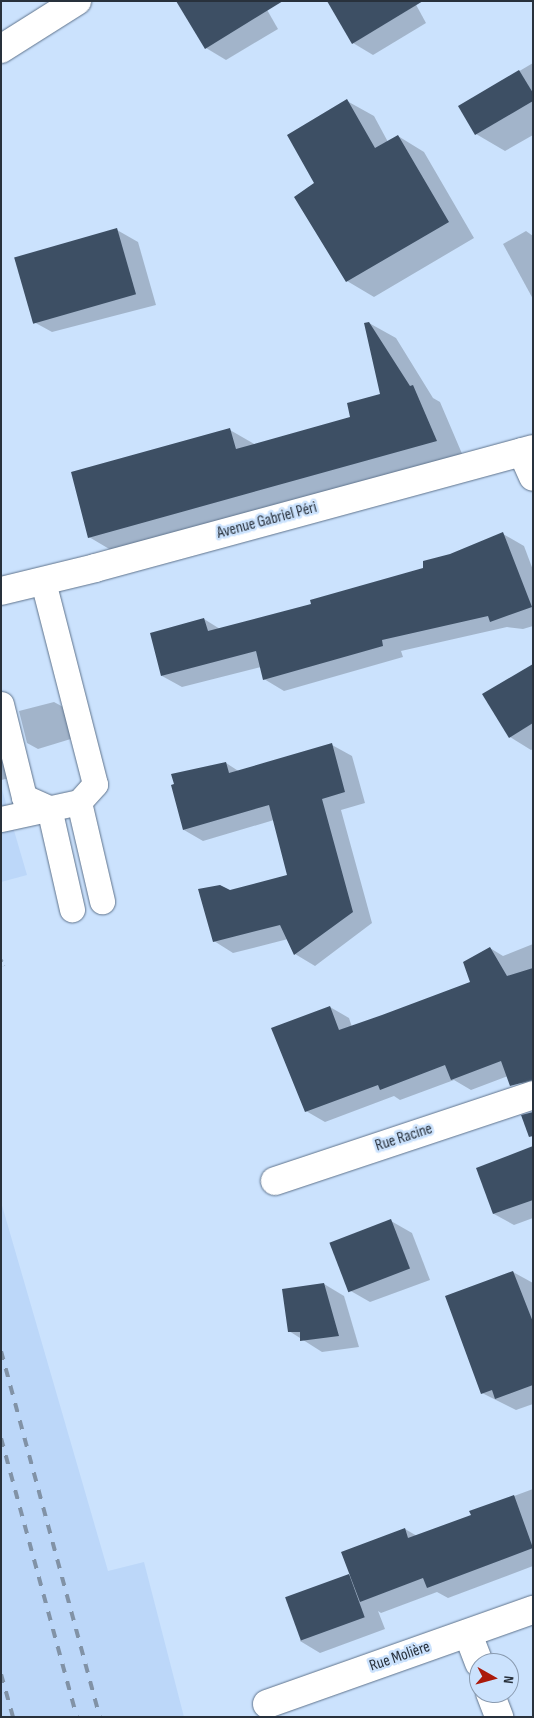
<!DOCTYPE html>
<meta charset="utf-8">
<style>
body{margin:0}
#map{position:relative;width:534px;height:1718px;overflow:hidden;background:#cbe2fd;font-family:"Sofia Sans Condensed",sans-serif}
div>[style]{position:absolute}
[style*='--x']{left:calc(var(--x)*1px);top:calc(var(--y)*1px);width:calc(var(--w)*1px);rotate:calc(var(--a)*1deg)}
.built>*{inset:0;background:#bcd7f9}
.shadow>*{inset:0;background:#0003}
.building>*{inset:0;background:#3d4f64;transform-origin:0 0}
.path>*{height:3px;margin-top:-1.5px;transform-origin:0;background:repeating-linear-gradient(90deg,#99acc2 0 2.5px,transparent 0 6.5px)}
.roads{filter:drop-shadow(0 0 1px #5f738c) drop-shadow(0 0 1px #5f738c)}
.service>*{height:25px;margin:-12.5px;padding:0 12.5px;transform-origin:12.5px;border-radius:12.5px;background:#fff}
.minor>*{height:28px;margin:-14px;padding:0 14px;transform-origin:14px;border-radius:14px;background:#fff}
.rail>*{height:4px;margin-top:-2px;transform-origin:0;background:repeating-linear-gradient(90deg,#8192a6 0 9px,transparent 0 18px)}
span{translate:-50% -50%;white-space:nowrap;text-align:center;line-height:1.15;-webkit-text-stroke:5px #cbe2fd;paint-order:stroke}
.street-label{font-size:16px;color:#28313c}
.frame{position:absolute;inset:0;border:2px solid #28313c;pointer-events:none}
.north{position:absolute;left:469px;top:1653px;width:50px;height:50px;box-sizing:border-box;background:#cbe2fd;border:1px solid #8a9bb0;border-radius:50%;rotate:97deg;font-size:14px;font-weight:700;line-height:20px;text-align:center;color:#28313c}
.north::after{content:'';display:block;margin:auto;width:18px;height:22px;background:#ab1a0b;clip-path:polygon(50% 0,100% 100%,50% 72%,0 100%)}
</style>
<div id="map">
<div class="built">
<i style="clip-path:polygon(1px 786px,27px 875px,1px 882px)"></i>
<i style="clip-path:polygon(1px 1202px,108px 1571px,144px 1562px,184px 1717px,1px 1717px)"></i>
</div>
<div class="shadow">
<i style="clip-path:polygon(262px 1px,278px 29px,226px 60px,206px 48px)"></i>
<i style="clip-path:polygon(414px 1px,426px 23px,373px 55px,353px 43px)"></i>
<i style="clip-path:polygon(533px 63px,533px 135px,505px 151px,476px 134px,460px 106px)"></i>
<i style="clip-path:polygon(347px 101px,374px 116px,388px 142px,398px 136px,424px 152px,474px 238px,374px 297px,347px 281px,316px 184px)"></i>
<i style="clip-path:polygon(117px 230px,138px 242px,156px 305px,52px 332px,32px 321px)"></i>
<i style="clip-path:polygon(526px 231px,533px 236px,533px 299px,503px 244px)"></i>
<i style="clip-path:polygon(369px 323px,396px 338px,433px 398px,440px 402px,463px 456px,116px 553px,89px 537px,230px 430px,256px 445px,351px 418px,382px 394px)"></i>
<i style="clip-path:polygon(503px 534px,524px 546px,533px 570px,533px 626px,523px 629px,507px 627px,401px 651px,403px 657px,284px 691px,264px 679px,261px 667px,182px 687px,162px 676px,204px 619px,220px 629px,313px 605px,425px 569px,450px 555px)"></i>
<i style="clip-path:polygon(533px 665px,533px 749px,531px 750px,510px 737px)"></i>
<i style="clip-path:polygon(54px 702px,65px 708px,74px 738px,38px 749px,27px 743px,19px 711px)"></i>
<i style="clip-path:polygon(1px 726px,10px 778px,1px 780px)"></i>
<i style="clip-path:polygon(332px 745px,352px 756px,365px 803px,341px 810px,372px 923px,315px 966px,295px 954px,288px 939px,233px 953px,214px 941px,230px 891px,288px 876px,274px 820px,203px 841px,184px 830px,226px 763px,240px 772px)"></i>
<i style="clip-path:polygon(533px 944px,533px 1084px,526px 1086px,508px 1076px,471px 1090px,454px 1080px,400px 1100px,394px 1096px,325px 1122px,306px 1111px,330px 1007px,349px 1018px,352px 1027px,472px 983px,490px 948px,503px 956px)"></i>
<i style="clip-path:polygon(533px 1148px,533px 1218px,514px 1225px,494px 1214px,478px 1169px)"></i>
<i style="clip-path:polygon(391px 1221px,412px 1233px,430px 1280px,370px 1302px,349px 1290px)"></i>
<i style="clip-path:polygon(513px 1272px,533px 1283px,533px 1404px,516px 1410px,482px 1393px)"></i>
<i style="clip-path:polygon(324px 1284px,344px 1296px,359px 1347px,322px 1352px,289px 1331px)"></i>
<i style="clip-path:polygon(533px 1489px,533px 1566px,448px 1598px,437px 1592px,381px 1613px,378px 1611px,385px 1629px,320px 1653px,300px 1641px,349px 1575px,352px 1577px,405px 1529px,417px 1536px,472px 1516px,471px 1512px)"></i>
</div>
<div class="building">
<i style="clip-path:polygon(176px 1px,283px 1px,205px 49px)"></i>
<i style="clip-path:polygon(327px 1px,423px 1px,352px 44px)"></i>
<i style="clip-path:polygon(519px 70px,533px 93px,533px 101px,475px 135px,458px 106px)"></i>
<i style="clip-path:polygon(347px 99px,375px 148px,398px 135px,449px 222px,346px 282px,294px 197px,314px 183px,287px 135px)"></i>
<i style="left:117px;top:228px;width:69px;height:107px;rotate:74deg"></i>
<i style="clip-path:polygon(369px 322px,410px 386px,413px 385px,437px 441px,88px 538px,71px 472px,230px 428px,236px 449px,350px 417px,347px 403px,380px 394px,364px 323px)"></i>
<i style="clip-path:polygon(503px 532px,532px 607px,490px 622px,488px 616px,382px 640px,383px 646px,263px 680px,256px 651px,161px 676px,150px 633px,204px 618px,208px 631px,311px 604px,310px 600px,423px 568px,423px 561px,450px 554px)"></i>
<i style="clip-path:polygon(533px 664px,533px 723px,509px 738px,482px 694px)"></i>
<i style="clip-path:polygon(332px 743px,345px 792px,322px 799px,353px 912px,294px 955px,280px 925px,213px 942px,198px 889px,220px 885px,230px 890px,287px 875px,269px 805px,183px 830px,171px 785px,174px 784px,171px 774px,226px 762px,229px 773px)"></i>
<i style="clip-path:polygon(490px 947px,507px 976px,533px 968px,533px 1080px,510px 1086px,501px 1061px,451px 1080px,445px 1065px,380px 1090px,378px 1085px,305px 1112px,271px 1028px,330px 1006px,339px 1030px,382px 1015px,470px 982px,463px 962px)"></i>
<i style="clip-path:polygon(533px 1112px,533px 1136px,529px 1137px,521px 1115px)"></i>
<i style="clip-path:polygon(533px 1146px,533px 1200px,493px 1214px,476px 1168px)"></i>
<i style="left:391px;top:1219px;width:53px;height:66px;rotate:69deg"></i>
<i style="clip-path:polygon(513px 1271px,533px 1322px,533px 1385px,495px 1399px,492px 1390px,481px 1394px,445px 1296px)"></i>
<i style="clip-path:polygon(324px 1283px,339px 1336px,300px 1341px,300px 1332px,288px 1332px,282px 1289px)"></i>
<i style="clip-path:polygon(514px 1495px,533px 1548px,427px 1588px,423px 1578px,360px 1602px,341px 1552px,405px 1528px,408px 1538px,471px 1515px,469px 1511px)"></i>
<i style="left:349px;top:1574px;width:46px;height:68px;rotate:70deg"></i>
</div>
<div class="path">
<i style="--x:1;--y:959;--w:7;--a:63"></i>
</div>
<div class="roads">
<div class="service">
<i style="--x:1;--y:704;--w:96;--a:76.1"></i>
<i style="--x:24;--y:797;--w:27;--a:24"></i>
<i style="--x:79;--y:802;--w:102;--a:76.9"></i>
<i style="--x:49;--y:808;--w:104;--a:77.2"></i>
<i style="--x:1;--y:819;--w:80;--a:-12.3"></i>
<i style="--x:79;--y:802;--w:24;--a:-48"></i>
<i style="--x:95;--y:784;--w:209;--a:-104.4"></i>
</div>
<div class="minor">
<i style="--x:1;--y:49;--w:90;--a:-32.3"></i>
<i style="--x:522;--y:452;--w:27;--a:66"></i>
<i style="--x:1;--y:591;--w:97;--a:-13.7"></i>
<i style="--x:95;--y:568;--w:454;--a:-15.2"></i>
<i style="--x:275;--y:1181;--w:272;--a:-18.4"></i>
<i style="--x:468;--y:1634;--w:31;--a:69"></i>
<i style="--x:490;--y:1693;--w:26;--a:69"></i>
<i style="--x:267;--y:1704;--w:282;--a:-19.5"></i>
</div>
</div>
<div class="rail">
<i style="--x:1;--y:1351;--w:379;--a:74.9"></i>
<i style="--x:1;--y:1438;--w:289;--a:74.8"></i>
<i style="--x:1;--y:1674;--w:45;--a:74.4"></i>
</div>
<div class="street-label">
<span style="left:267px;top:521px;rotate:-15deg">Avenue Gabriel Péri</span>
<span style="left:404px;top:1138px;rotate:-18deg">Rue Racine</span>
<span style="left:400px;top:1657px;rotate:-19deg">Rue Molière</span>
</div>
<div class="frame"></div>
<div class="north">N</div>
</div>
